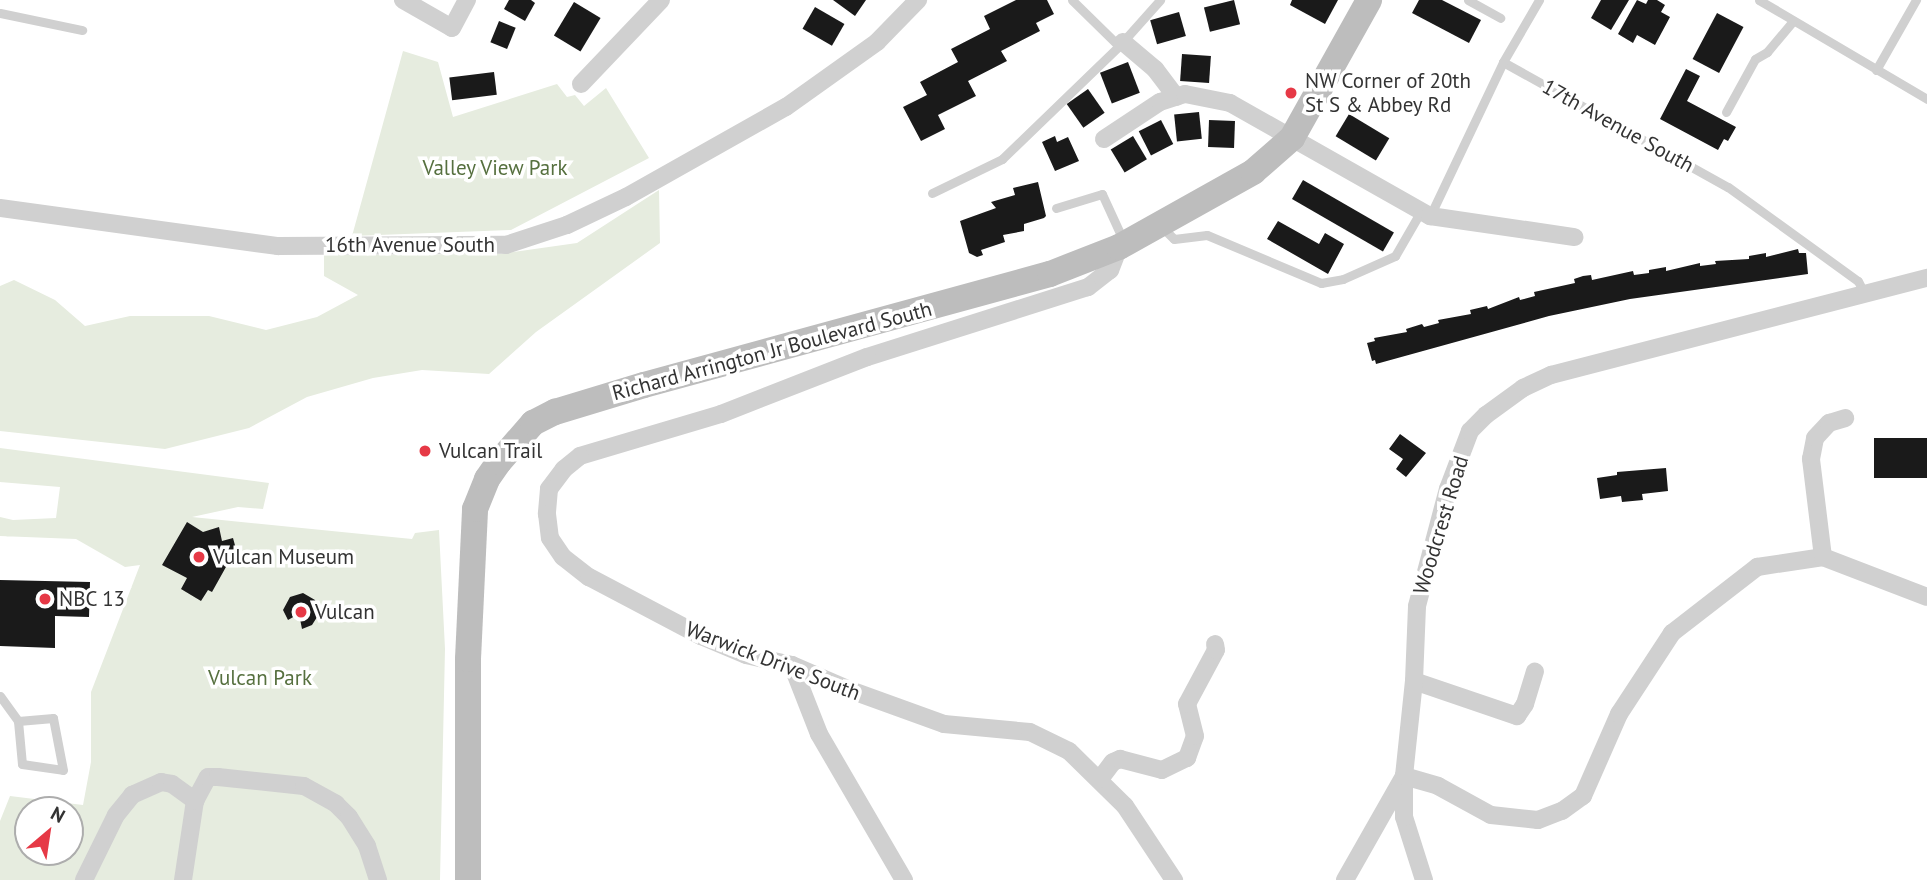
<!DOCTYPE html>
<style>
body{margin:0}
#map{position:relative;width:1927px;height:880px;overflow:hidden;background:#fff;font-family:"PT Sans",sans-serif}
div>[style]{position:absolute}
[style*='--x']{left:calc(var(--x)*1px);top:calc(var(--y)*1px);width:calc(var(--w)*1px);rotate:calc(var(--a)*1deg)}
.green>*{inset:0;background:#e6ecdf}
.building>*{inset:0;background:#1a1a1a;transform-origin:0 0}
.lane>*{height:9px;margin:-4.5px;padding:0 4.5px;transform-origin:4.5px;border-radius:4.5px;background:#d0d0d0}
.street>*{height:18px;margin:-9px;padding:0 9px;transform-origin:9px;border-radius:9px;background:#d0d0d0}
.secondary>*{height:26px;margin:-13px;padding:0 13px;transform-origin:13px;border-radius:13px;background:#bdbdbd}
.dots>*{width:19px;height:19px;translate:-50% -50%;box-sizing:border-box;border:4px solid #fff;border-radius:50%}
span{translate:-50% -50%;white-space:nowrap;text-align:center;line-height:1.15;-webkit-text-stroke:7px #fff;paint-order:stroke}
.poi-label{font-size:21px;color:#333}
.left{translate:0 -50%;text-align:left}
.street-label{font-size:21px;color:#333}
.park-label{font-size:21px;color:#56703f}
.north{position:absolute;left:14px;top:796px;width:70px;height:70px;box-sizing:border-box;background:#fff;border:2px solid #adadad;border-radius:50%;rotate:29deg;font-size:19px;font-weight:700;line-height:28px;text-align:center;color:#333}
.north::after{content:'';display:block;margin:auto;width:24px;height:32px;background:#e63946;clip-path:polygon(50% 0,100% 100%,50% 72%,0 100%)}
</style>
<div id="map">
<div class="green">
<i style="clip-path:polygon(403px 51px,438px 62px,453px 117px,557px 84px,567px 97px,575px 95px,584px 106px,606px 88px,649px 158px,511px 230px,352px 236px)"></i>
<i style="clip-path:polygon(659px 190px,660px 243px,536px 332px,489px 374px,422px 370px,373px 378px,307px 397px,249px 428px,165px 449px,0 431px,0 286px,14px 280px,55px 300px,85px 326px,130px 316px,209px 316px,266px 330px,317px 317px,358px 295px,324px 276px,324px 255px,499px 254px,577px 243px)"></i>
<i style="clip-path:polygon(evenodd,0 448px,269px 483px,263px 509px,238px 507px,192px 517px,412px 539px,415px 533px,439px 530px,445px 649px,440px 880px,0 880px,0 821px,10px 796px,83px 805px,91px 762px,91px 692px,140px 565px,125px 567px,76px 539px,0 536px,0 517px,13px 520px,56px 518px,60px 487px,0 482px,0 448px,28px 810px,70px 810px,70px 852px,28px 852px,28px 810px)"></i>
</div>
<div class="building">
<i style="clip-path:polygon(509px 0,531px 0,535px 3px,525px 21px,504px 9px)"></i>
<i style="clip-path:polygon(833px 0,866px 0,855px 16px)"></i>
<i style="clip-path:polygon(1016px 0,1047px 0,1054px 14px,1036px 23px,1040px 31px,1001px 51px,1007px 61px,968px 81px,976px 96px,938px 115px,945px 129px,921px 141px,903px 107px,927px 95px,920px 82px,958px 62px,951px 49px,990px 29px,984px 16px)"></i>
<i style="left:1234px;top:0;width:25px;height:31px;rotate:76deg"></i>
<i style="clip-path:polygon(1292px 0,1338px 0,1325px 24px,1290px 5px)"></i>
<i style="clip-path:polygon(1419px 0,1442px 0,1481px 20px,1469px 43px,1412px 13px)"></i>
<i style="clip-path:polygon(1601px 0,1629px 0,1611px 30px,1591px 18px)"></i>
<i style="clip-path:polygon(1637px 0,1646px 4px,1648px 0,1657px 0,1665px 5px,1661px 12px,1670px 17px,1655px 45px,1637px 35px,1633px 43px,1618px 34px)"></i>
<i style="left:574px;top:2px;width:31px;height:39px;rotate:31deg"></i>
<i style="left:815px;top:7px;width:34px;height:25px;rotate:30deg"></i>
<i style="left:1179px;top:12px;width:25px;height:30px;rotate:74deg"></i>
<i style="left:1717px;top:13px;width:30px;height:52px;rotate:28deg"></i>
<i style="left:499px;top:21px;width:18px;height:23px;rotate:22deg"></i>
<i style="left:1182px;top:54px;width:29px;height:27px;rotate:4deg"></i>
<i style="left:1128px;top:62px;width:33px;height:30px;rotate:69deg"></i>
<i style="clip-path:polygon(1686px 69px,1700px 76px,1687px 101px,1736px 127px,1728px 141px,1724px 139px,1718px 150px,1660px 119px)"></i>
<i style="left:494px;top:72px;width:23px;height:45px;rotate:83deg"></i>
<i style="left:1088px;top:89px;width:29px;height:26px;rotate:55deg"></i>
<i style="left:1199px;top:112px;width:27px;height:25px;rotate:84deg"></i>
<i style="left:1349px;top:114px;width:47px;height:26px;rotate:31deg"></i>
<i style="left:1161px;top:120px;width:27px;height:25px;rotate:63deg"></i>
<i style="left:1209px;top:120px;width:26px;height:27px;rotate:2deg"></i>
<i style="clip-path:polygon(1055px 136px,1057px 142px,1068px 137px,1079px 161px,1055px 171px,1042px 142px)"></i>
<i style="left:1133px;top:136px;width:27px;height:26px;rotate:59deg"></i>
<i style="left:1303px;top:180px;width:105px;height:22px;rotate:30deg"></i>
<i style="clip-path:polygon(1038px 182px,1046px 216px,1044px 218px,1024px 224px,1024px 231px,1003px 235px,1005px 242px,981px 250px,983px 255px,977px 257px,969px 253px,960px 221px,996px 208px,991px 202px,1015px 195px,1013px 188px)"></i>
<i style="clip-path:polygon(1278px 221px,1319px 244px,1325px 233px,1344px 244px,1328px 274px,1267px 239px)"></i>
<i style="clip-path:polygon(1798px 249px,1799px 253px,1806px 253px,1808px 274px,1630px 299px,1549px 316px,1376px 364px,1375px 360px,1372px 361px,1367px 343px,1375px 341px,1374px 338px,1407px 332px,1406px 329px,1422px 324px,1424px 327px,1439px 323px,1438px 320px,1471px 314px,1470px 310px,1487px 306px,1488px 309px,1519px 297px,1520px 300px,1535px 296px,1534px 292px,1575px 283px,1574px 279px,1583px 276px,1591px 275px,1592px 280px,1633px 271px,1634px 275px,1649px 273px,1649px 270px,1666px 267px,1666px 271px,1700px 263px,1700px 266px,1716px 264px,1715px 261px,1749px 259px,1749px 256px,1766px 253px,1766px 257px)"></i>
<i style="clip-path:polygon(1400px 434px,1426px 453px,1406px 477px,1396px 469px,1403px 459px,1389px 449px)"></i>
<i style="left:1927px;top:438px;width:40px;height:53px;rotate:90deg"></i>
<i style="clip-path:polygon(1666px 468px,1668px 491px,1642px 494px,1643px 500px,1622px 502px,1621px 496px,1600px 499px,1597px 478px,1617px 475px,1617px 472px)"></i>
<i style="clip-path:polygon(187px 522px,203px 532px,219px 527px,222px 541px,233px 538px,236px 549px,212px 592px,208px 590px,201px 601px,181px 589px,187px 578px,162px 565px)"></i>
<i style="clip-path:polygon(0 580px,90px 582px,89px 617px,55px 616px,55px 648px,0 646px)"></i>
<i style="clip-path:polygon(303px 593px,315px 600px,319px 614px,312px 625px,302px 629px,300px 619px,295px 616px,288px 620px,283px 610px,290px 597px)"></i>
</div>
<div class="lane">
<i style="--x:1072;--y:0;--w:66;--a:44.4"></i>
<i style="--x:1468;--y:0;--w:37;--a:29"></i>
<i style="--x:1759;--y:0;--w:195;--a:30.5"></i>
<i style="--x:0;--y:13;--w:84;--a:11.7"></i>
<i style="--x:1503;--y:62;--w:257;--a:29.1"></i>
<i style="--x:1728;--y:187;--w:160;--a:35.9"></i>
<i style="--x:1858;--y:281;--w:16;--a:63"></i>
<i style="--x:1876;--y:70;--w:81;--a:-60.3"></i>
<i style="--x:1726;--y:112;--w:60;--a:-61.3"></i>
<i style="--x:1755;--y:59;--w:14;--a:-30"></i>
<i style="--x:1767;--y:52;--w:40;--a:-50"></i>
<i style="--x:932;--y:193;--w:78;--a:-25.9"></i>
<i style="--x:1002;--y:159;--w:163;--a:-44"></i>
<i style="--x:1119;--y:46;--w:62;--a:-48.3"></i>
<i style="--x:1056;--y:208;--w:48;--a:-16.9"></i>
<i style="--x:1102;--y:194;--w:53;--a:65.4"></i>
<i style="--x:1430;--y:216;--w:170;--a:-64.6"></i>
<i style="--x:1503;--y:62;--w:72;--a:-59.9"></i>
<i style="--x:1161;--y:226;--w:18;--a:45"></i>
<i style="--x:1174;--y:239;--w:33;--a:-7"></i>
<i style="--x:1207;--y:235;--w:124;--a:22.8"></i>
<i style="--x:1321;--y:283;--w:22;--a:-10"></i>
<i style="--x:1343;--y:279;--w:57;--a:-23.9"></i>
<i style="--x:1395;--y:256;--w:52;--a:-60"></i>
<i style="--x:0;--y:696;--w:31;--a:54"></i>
<i style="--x:18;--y:721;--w:43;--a:84.7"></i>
<i style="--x:22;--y:764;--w:41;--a:8.3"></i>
<i style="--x:63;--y:770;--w:53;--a:-100.9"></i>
<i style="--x:53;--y:718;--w:35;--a:175"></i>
</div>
<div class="street">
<i style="--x:403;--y:0;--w:56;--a:29.7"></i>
<i style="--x:452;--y:28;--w:32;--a:-62"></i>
<i style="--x:1123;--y:42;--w:42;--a:40.2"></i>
<i style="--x:1155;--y:69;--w:35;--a:53"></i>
<i style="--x:581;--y:84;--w:116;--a:-46.4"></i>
<i style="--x:1104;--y:139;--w:67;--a:-33.5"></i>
<i style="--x:1160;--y:102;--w:26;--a:-18"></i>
<i style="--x:1185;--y:94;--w:46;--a:11.3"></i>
<i style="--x:1230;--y:103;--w:230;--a:29.5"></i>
<i style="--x:1430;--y:216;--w:146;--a:8.3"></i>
<i style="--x:0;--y:208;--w:281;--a:7.8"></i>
<i style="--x:278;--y:246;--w:228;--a:-0.3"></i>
<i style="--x:506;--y:245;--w:64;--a:-18.2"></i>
<i style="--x:567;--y:225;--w:65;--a:-25.4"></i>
<i style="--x:626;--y:197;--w:184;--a:-29.4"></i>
<i style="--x:786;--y:107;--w:112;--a:-35.5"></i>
<i style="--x:877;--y:42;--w:59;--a:-45.7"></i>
<i style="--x:1119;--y:247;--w:25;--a:111"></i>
<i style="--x:1110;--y:270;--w:28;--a:142"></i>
<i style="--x:1088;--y:287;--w:232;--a:162.4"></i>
<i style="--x:867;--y:357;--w:157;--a:158.7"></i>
<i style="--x:721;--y:414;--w:147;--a:163.4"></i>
<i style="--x:580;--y:456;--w:21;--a:141"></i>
<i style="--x:564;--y:469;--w:25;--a:127"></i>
<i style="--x:549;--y:489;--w:25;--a:95"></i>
<i style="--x:547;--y:514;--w:24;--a:83"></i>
<i style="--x:550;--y:538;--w:23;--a:56"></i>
<i style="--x:563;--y:557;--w:33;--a:38"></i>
<i style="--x:589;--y:577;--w:127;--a:27.8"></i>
<i style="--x:701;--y:636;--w:49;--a:22.9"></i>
<i style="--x:746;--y:655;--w:47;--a:12.3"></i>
<i style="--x:792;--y:665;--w:63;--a:23.3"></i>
<i style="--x:850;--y:690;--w:100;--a:19.9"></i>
<i style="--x:944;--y:724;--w:86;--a:5.3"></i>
<i style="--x:1030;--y:732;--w:43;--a:26"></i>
<i style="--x:1069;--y:751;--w:78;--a:44.5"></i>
<i style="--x:1125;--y:806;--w:89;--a:56.5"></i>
<i style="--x:1823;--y:557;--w:99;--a:-97"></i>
<i style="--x:1811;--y:459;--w:21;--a:-79"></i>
<i style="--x:1815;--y:438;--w:21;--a:-47"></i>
<i style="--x:1829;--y:423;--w:17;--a:-17"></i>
<i style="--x:792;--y:665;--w:74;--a:68.6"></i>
<i style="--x:819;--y:734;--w:169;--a:59.8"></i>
<i style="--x:1414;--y:681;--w:109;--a:18.8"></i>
<i style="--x:1517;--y:716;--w:14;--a:-56"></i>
<i style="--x:1525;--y:704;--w:34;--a:-73"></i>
<i style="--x:1100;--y:779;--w:21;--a:-53"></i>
<i style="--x:1113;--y:762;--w:8;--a:-23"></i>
<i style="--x:1120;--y:759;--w:43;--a:14.7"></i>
<i style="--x:1162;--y:770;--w:28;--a:-26"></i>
<i style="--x:1187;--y:758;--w:23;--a:-70"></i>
<i style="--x:1195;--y:736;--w:33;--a:-104"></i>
<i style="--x:1187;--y:704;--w:61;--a:-61.8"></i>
<i style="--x:1216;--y:650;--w:6;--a:-99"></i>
<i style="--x:84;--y:880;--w:72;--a:-63.8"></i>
<i style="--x:116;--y:815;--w:26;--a:-51"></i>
<i style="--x:132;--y:795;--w:32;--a:-24"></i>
<i style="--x:161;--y:782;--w:11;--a:10"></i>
<i style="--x:172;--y:784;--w:29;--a:36"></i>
<i style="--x:183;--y:880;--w:80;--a:-81.4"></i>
<i style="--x:195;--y:801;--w:27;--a:-62"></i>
<i style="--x:208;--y:777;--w:10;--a:0"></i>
<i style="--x:218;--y:777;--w:86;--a:6"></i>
<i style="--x:304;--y:786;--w:37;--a:29"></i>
<i style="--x:336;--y:804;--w:18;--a:45"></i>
<i style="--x:349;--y:817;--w:34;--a:58"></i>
<i style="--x:367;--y:846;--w:36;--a:72"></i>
<i style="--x:1345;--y:880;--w:120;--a:-60.4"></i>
<i style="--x:1404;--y:776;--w:96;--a:-84"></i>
<i style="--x:1414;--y:681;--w:75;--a:-87.7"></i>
<i style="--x:1417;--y:606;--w:121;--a:-75.2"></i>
<i style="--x:1448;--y:489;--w:62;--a:-69.2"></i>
<i style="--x:1470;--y:431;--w:23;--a:-45"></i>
<i style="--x:1486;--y:415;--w:46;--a:-36.1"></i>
<i style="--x:1523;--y:388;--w:31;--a:-25"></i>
<i style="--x:1551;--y:375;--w:388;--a:-14.5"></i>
<i style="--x:1424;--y:880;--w:66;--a:-107.6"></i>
<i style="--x:1404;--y:817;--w:41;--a:-90"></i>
<i style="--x:1404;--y:776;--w:35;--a:16"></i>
<i style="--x:1438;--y:786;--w:60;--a:28.7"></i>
<i style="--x:1491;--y:815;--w:47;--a:6.1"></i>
<i style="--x:1538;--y:820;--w:26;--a:-21"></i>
<i style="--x:1562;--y:811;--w:26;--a:-36"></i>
<i style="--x:1583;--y:796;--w:90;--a:-66.3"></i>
<i style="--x:1619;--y:714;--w:97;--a:-56.8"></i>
<i style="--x:1672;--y:633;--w:108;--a:-37.8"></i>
<i style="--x:1757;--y:567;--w:67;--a:-8.6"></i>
<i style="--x:1823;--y:557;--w:111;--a:21"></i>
</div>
<div class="secondary">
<i style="--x:468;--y:880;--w:221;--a:-90"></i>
<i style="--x:468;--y:659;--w:150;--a:-87.3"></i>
<i style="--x:475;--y:509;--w:32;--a:-68"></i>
<i style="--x:487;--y:479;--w:21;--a:-55"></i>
<i style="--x:499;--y:462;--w:52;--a:-48.9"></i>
<i style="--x:533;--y:423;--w:25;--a:-27"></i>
<i style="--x:555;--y:412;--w:93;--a:-16.9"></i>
<i style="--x:644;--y:385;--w:421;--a:-15.3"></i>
<i style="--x:1050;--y:274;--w:74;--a:-21.4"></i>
<i style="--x:1119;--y:247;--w:154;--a:-29.2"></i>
<i style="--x:1253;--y:172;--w:52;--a:-41.1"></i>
<i style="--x:1292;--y:138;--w:158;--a:-60.8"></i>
</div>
<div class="dots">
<i style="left:1291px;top:93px;background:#e63946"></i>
<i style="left:425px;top:451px;background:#e63946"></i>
<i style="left:199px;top:557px;background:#e63946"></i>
<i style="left:45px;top:599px;background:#e63946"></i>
<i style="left:301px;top:612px;background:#e63946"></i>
</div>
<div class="poi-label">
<span class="left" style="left:1305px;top:93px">NW Corner of 20th<br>St S &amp; Abbey Rd</span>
<span class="left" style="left:439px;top:451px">Vulcan Trail</span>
<span class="left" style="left:213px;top:557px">Vulcan Museum</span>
<span class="left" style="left:59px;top:599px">NBC 13</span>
<span class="left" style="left:315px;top:612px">Vulcan</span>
</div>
<div class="street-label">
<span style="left:1618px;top:126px;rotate:29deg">17th Avenue South</span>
<span style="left:410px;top:245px">16th Avenue South</span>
<span style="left:772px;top:351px;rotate:-15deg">Richard Arrington Jr Boulevard South</span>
<span style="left:1441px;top:525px;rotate:-73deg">Woodcrest Road</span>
<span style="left:773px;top:661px;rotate:21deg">Warwick Drive South</span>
</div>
<div class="park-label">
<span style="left:495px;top:168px">Valley View Park</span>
<span style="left:260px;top:678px">Vulcan Park</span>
</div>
<div class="north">N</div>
</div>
